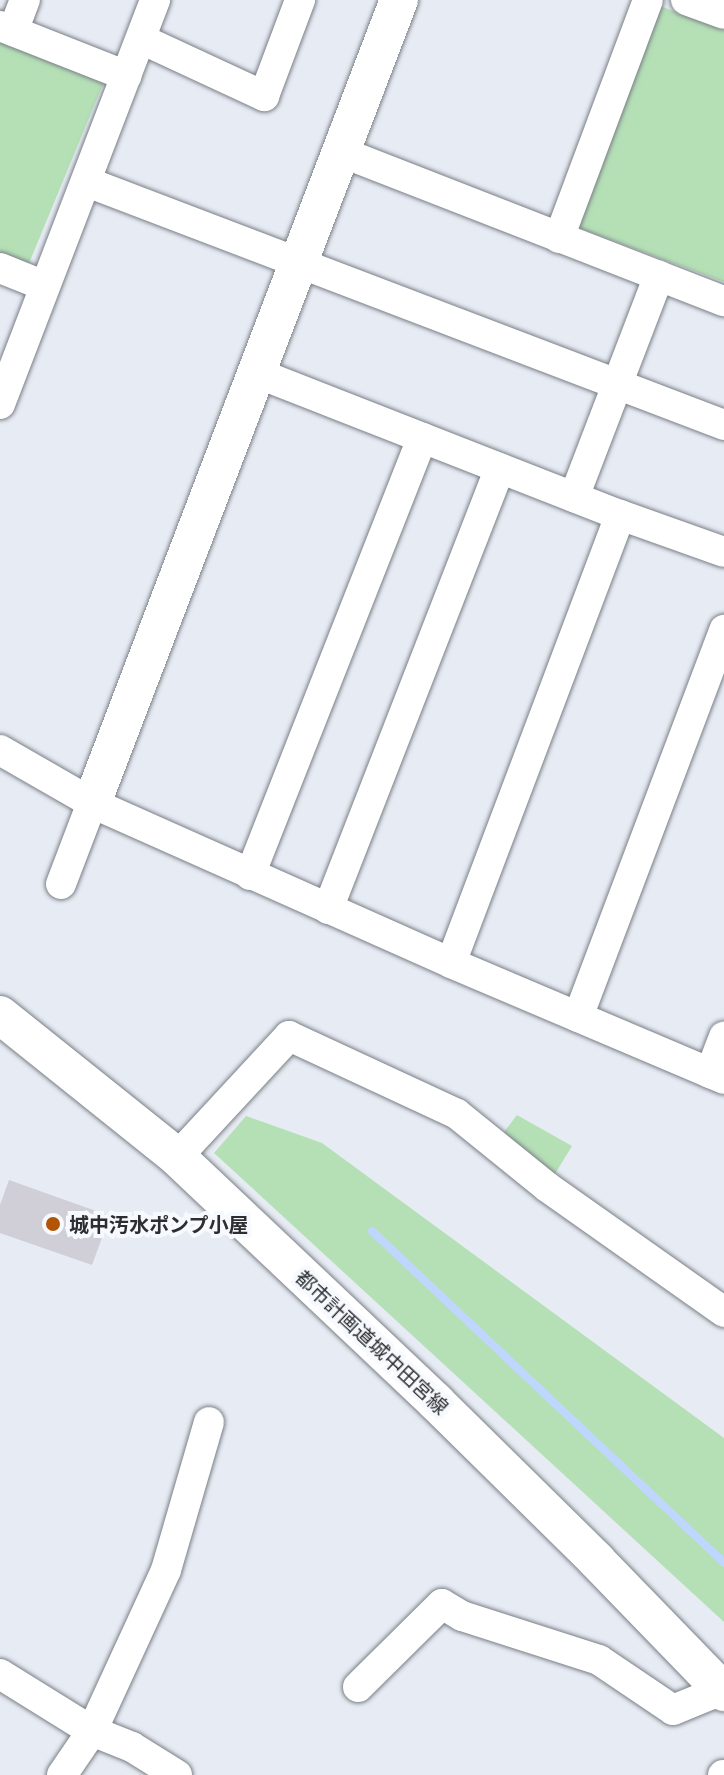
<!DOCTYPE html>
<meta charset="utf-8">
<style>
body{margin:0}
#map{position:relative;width:724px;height:1775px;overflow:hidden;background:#e7ecf4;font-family:"Noto Serif","Noto Sans JP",serif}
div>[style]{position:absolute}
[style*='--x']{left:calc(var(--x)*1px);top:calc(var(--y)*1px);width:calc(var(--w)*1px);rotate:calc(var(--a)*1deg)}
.green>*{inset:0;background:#b5e0b6}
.stream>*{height:8px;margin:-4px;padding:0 4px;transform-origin:4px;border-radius:4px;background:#bfd6fe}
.building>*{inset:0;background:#d0ced6}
.roads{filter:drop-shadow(0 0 2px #7a7f86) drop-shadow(0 0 2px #7a7f86)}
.minor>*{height:30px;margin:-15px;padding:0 15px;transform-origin:15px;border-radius:15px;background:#fff}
.tertiary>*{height:38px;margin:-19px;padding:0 19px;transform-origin:19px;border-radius:19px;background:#fff}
.dots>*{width:22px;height:22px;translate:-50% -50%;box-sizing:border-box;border:4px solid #f6fafe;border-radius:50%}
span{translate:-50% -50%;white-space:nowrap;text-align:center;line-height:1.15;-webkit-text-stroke:8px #f6fafe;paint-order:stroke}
.poi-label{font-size:20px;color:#2c2e31;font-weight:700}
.left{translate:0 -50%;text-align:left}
.street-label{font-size:20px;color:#2c2e31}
</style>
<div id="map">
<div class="green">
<i style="clip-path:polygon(660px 6px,724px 30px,724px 282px,579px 228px)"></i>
<i style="clip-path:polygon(0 33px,106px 77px,25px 273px,0 263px)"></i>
<i style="clip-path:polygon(517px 1115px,572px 1146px,547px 1187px,494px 1145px)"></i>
<i style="clip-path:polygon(246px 1116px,322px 1143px,724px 1438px,724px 1622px,214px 1153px)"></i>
</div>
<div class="stream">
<i style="--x:372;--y:1231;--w:484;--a:43.3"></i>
</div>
<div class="building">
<i style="clip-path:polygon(9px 1180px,110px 1216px,92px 1265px,0 1233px,0 1205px)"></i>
</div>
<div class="roads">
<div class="minor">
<i style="--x:686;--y:0;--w:40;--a:20.2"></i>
<i style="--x:0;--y:26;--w:136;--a:21.5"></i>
<i style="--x:13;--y:31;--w:33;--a:-69"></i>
<i style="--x:141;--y:39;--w:136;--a:24.9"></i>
<i style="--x:264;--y:96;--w:103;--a:-69.4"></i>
<i style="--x:341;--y:152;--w:411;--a:21.3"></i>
<i style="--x:87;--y:182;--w:682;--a:20.88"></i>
<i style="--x:559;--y:238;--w:254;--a:-69.5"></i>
<i style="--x:0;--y:268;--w:48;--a:21.8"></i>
<i style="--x:257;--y:373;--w:390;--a:21.4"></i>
<i style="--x:620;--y:515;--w:110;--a:19.6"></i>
<i style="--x:0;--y:404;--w:433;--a:-69"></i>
<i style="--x:574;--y:497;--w:237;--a:-69"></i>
<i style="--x:0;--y:750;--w:106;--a:29.9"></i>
<i style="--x:92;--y:803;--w:393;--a:24"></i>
<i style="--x:451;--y:963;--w:297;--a:23"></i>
<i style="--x:250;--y:875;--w:470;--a:-68.5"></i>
<i style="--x:61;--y:884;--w:87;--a:-69.1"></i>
<i style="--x:328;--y:909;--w:473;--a:-68.7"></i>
<i style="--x:451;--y:963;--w:479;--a:-69.3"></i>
<i style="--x:578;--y:1017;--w:414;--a:-69.3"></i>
<i style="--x:710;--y:1073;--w:39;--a:-69"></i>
<i style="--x:177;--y:1157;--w:165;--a:-47.2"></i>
<i style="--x:289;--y:1036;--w:185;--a:24.9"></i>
<i style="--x:457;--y:1114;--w:116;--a:39"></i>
<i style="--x:547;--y:1187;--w:217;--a:35.2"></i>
<i style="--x:0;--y:1674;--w:108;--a:31.8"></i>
<i style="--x:92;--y:1731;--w:43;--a:21.8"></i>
<i style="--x:132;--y:1747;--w:53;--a:31.9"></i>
<i style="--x:358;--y:1687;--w:118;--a:-44.7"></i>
<i style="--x:442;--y:1604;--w:23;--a:31"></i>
<i style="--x:462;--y:1616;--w:144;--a:17.8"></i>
<i style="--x:599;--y:1660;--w:89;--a:34"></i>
<i style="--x:673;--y:1710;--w:53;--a:-22.2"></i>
<i style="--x:62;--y:1775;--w:53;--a:-55.7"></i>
<i style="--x:92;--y:1731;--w:177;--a:-65.3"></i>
<i style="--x:166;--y:1570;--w:154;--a:-73.8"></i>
<i style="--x:723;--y:1775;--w:1;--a:0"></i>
</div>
<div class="tertiary">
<i style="--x:92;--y:803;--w:860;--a:-69.08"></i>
<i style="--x:0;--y:1015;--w:227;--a:38.7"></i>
<i style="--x:177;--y:1157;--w:357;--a:43.4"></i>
<i style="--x:436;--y:1402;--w:225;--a:44.6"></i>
<i style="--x:596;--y:1560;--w:184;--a:45.9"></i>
</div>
</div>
<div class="dots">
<i style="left:53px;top:1224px;background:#b25405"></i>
</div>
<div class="poi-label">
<span class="left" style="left:69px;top:1224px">城中汚水ポンプ小屋</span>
</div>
<div class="street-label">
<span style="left:372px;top:1342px;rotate:43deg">都市計画道城中田宮線</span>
</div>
</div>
